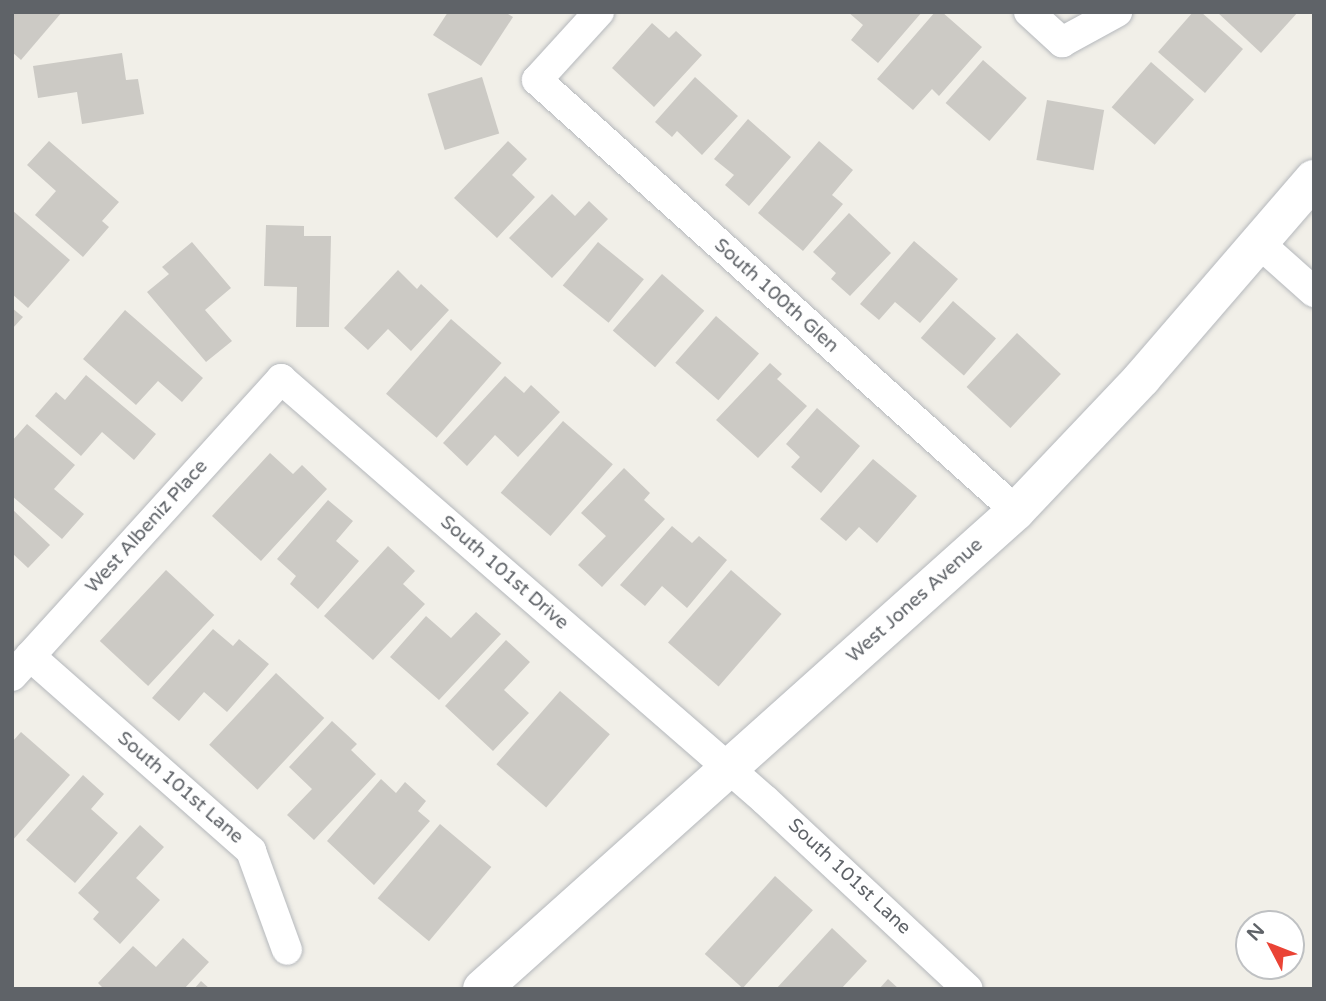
<!DOCTYPE html>
<style>
body{margin:0}
#map{position:relative;width:1326px;height:1001px;overflow:hidden;background:#f1efe8;font-family:"Varela Round",sans-serif}
div>[style]{position:absolute}
[style*='--x']{left:calc(var(--x)*1px);top:calc(var(--y)*1px);width:calc(var(--w)*1px);rotate:calc(var(--a)*1deg)}
.building>*{inset:0;background:#cccac5;transform-origin:0 0}
.roads{filter:drop-shadow(0 0 2px #b5b8bc) drop-shadow(0 0 2px #b5b8bc)}
.street>*{height:30px;margin:-15px;padding:0 15px;transform-origin:15px;border-radius:15px;background:#fff}
.secondary>*{height:38px;margin:-19px;padding:0 19px;transform-origin:19px;border-radius:19px;background:#fff}
span{translate:-50% -50%;white-space:nowrap;text-align:center;line-height:1.15;-webkit-text-stroke:5px #fff;paint-order:stroke}
.street-label{font-size:19px;color:#5f6368}
.frame{position:absolute;inset:0;border:14px solid #5f6368;pointer-events:none}
.north{position:absolute;left:1235px;top:910px;width:70px;height:70px;box-sizing:border-box;background:#fff;border:2px solid #bfc1c3;border-radius:50%;rotate:312deg;font-size:19px;font-weight:700;line-height:28px;text-align:center;color:#5f6368}
.north::after{content:'';display:block;margin:auto;width:24px;height:32px;background:#ea4335;clip-path:polygon(50% 0,100% 100%,50% 72%,0 100%)}
</style>
<div id="map">
<div class="building">
<i style="clip-path:polygon(12px 12px,62px 12px,21px 60px,12px 52px)"></i>
<i style="clip-path:polygon(448px 12px,505px 12px,513px 17px,481px 66px,433px 35px)"></i>
<i style="clip-path:polygon(848px 12px,922px 12px,878px 63px,851px 40px,863px 25px)"></i>
<i style="clip-path:polygon(935px 12px,942px 12px,982px 47px,939px 96px,932px 89px,913px 110px,877px 79px)"></i>
<i style="clip-path:polygon(1193px 12px,1201px 12px,1243px 49px,1205px 93px,1158px 52px)"></i>
<i style="clip-path:polygon(1217px 12px,1298px 12px,1261px 53px)"></i>
<i style="clip-path:polygon(652px 23px,669px 38px,676px 31px,702px 55px,654px 107px,612px 68px)"></i>
<i style="clip-path:polygon(122px 53px,126px 80px,138px 79px,144px 114px,82px 124px,77px 92px,38px 98px,33px 66px)"></i>
<i style="left:983px;top:60px;width:58px;height:57px;rotate:41deg"></i>
<i style="left:1151px;top:62px;width:57px;height:60px;rotate:41deg"></i>
<i style="left:482px;top:77px;width:59px;height:57px;rotate:73deg"></i>
<i style="clip-path:polygon(695px 77px,738px 116px,702px 155px,677px 131px,672px 137px,655px 122px)"></i>
<i style="left:1047px;top:100px;width:58px;height:61px;rotate:10deg"></i>
<i style="clip-path:polygon(748px 119px,791px 157px,749px 206px,725px 185px,734px 175px,714px 159px)"></i>
<i style="clip-path:polygon(49px 141px,119px 202px,102px 221px,109px 227px,83px 257px,35px 215px,56px 191px,27px 165px)"></i>
<i style="clip-path:polygon(508px 141px,527px 159px,512px 175px,535px 197px,497px 238px,454px 198px)"></i>
<i style="clip-path:polygon(819px 141px,853px 170px,832px 195px,843px 204px,803px 251px,758px 213px)"></i>
<i style="clip-path:polygon(552px 194px,575px 216px,589px 201px,608px 219px,552px 278px,509px 238px)"></i>
<i style="clip-path:polygon(12px 210px,70px 260px,28px 308px,12px 294px)"></i>
<i style="clip-path:polygon(849px 213px,891px 253px,850px 296px,831px 279px,836px 273px,813px 252px)"></i>
<i style="clip-path:polygon(266px 225px,304px 226px,304px 236px,331px 236px,329px 327px,296px 327px,297px 287px,264px 286px)"></i>
<i style="clip-path:polygon(914px 241px,958px 279px,920px 323px,895px 302px,879px 320px,860px 304px)"></i>
<i style="clip-path:polygon(192px 242px,231px 288px,205px 310px,232px 341px,206px 362px,147px 292px,169px 274px,162px 267px)"></i>
<i style="left:598px;top:242px;width:59px;height:56px;rotate:39deg"></i>
<i style="clip-path:polygon(398px 270px,417px 289px,421px 284px,449px 310px,411px 351px,388px 329px,368px 350px,344px 328px)"></i>
<i style="left:662px;top:274px;width:56px;height:75px;rotate:41deg"></i>
<i style="left:953px;top:301px;width:57px;height:49px;rotate:41deg"></i>
<i style="clip-path:polygon(12px 308px,23px 317px,12px 329px)"></i>
<i style="clip-path:polygon(125px 310px,203px 378px,182px 402px,158px 381px,136px 405px,83px 359px)"></i>
<i style="left:716px;top:316px;width:57px;height:62px;rotate:41deg"></i>
<i style="left:451px;top:319px;width:67px;height:99px;rotate:41deg"></i>
<i style="left:1017px;top:333px;width:60px;height:74px;rotate:43deg"></i>
<i style="clip-path:polygon(770px 363px,782px 374px,777px 379px,807px 406px,758px 458px,716px 420px)"></i>
<i style="clip-path:polygon(86px 375px,156px 434px,134px 460px,102px 432px,81px 456px,35px 416px,56px 392px,65px 400px)"></i>
<i style="clip-path:polygon(505px 376px,524px 393px,531px 385px,560px 412px,518px 457px,495px 435px,467px 466px,443px 443px)"></i>
<i style="clip-path:polygon(817px 408px,860px 446px,821px 493px,791px 467px,800px 457px,786px 444px)"></i>
<i style="left:563px;top:421px;width:66px;height:95px;rotate:41deg"></i>
<i style="clip-path:polygon(27px 424px,75px 465px,54px 489px,84px 514px,62px 539px,12px 496px,12px 441px)"></i>
<i style="clip-path:polygon(270px 453px,293px 474px,302px 465px,327px 489px,261px 561px,212px 516px)"></i>
<i style="clip-path:polygon(873px 459px,917px 496px,877px 543px,859px 527px,846px 541px,820px 519px)"></i>
<i style="clip-path:polygon(624px 468px,650px 493px,644px 500px,665px 519px,602px 587px,578px 565px,606px 536px,581px 513px)"></i>
<i style="clip-path:polygon(328px 500px,353px 521px,336px 541px,359px 561px,318px 609px,290px 584px,296px 576px,277px 559px)"></i>
<i style="clip-path:polygon(12px 509px,50px 545px,28px 568px,12px 553px)"></i>
<i style="clip-path:polygon(672px 526px,692px 543px,699px 536px,727px 560px,687px 608px,662px 586px,645px 606px,620px 585px)"></i>
<i style="clip-path:polygon(388px 546px,415px 571px,403px 584px,425px 604px,373px 660px,324px 616px)"></i>
<i style="left:166px;top:570px;width:66px;height:97px;rotate:43deg"></i>
<i style="left:731px;top:570px;width:67px;height:96px;rotate:41deg"></i>
<i style="clip-path:polygon(476px 612px,501px 634px,439px 700px,390px 657px,426px 616px,451px 638px)"></i>
<i style="clip-path:polygon(213px 629px,233px 646px,239px 639px,269px 664px,227px 712px,204px 692px,179px 721px,152px 698px)"></i>
<i style="clip-path:polygon(506px 640px,530px 662px,504px 690px,529px 713px,493px 751px,445px 706px)"></i>
<i style="left:276px;top:673px;width:66px;height:98px;rotate:43deg"></i>
<i style="left:560px;top:691px;width:66px;height:97px;rotate:41deg"></i>
<i style="clip-path:polygon(332px 721px,357px 744px,351px 750px,376px 774px,314px 840px,287px 815px,312px 789px,289px 767px)"></i>
<i style="clip-path:polygon(21px 732px,70px 775px,12px 841px,12px 742px)"></i>
<i style="clip-path:polygon(83px 775px,104px 794px,91px 809px,118px 833px,75px 883px,26px 840px)"></i>
<i style="clip-path:polygon(381px 779px,396px 793px,405px 782px,426px 801px,418px 811px,430px 821px,374px 885px,327px 841px)"></i>
<i style="left:440px;top:824px;width:67px;height:97px;rotate:40deg"></i>
<i style="clip-path:polygon(140px 825px,164px 847px,136px 878px,160px 900px,120px 944px,93px 919px,99px 912px,78px 893px)"></i>
<i style="left:775px;top:876px;width:51px;height:105px;rotate:42deg"></i>
<i style="clip-path:polygon(832px 928px,867px 961px,841px 989px,776px 989px)"></i>
<i style="clip-path:polygon(183px 938px,209px 962px,184px 989px,104px 989px,98px 983px,133px 946px,156px 967px)"></i>
<i style="clip-path:polygon(888px 979px,899px 989px,879px 989px)"></i>
<i style="clip-path:polygon(201px 981px,210px 989px,194px 989px)"></i>
</div>
<div class="roads">
<div class="street">
<i style="--x:599;--y:12;--w:92;--a:132.4"></i>
<i style="--x:537;--y:80;--w:644;--a:41.98"></i>
<i style="--x:1029;--y:12;--w:45;--a:42.3"></i>
<i style="--x:1062;--y:42;--w:63;--a:-28.6"></i>
<i style="--x:1259;--y:243;--w:74;--a:41.7"></i>
<i style="--x:30;--y:656;--w:295;--a:41.4"></i>
<i style="--x:251;--y:851;--w:105;--a:70"></i>
<i style="--x:12;--y:676;--w:401;--a:-47.8"></i>
<i style="--x:281;--y:379;--w:641;--a:41.02"></i>
<i style="--x:765;--y:800;--w:277;--a:43"></i>
</div>
<div class="secondary">
<i style="--x:482;--y:989;--w:717;--a:-41.83"></i>
<i style="--x:1016;--y:511;--w:183;--a:-46.5"></i>
<i style="--x:1142;--y:378;--w:263;--a:-49.2"></i>
</div>
</div>
<div class="street-label">
<span style="left:776px;top:296px;rotate:42deg">South 100th Glen</span>
<span style="left:147px;top:527px;rotate:-48deg">West Albeniz Place</span>
<span style="left:504px;top:573px;rotate:41deg">South 101st Drive</span>
<span style="left:915px;top:601px;rotate:-42deg">West Jones Avenue</span>
<span style="left:180px;top:788px;rotate:41deg">South 101st Lane</span>
<span style="left:849px;top:877px;rotate:43deg">South 101st Lane</span>
</div>
<div class="frame"></div>
<div class="north">N</div>
</div>
